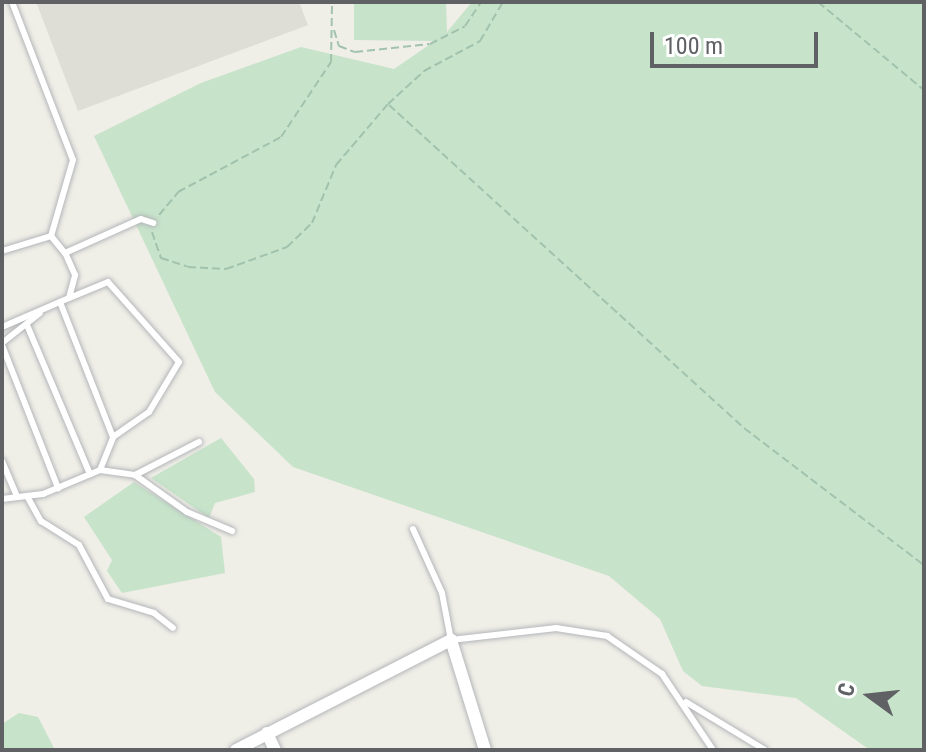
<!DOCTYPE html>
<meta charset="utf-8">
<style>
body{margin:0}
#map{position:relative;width:926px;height:752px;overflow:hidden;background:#efeee7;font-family:"Roboto Condensed",sans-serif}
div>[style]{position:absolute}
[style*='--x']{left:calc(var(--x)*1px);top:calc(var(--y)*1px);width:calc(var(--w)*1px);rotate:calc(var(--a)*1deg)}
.education>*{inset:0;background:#deddd6}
.green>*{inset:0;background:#c7e3ca}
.path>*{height:2px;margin-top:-1px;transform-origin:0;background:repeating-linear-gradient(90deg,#a1c3ae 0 8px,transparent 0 12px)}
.roads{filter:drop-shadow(0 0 2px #b4b6ba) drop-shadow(0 0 2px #b4b6ba)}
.lane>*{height:6px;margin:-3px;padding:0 3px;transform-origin:3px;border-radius:3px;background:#fff}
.street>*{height:12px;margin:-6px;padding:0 6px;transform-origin:6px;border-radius:6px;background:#fff}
span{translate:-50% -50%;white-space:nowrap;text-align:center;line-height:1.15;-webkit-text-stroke:6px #fff;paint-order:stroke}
.frame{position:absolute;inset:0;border:4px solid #5f6165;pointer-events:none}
.north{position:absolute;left:830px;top:656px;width:80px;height:80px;-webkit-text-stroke:6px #fff;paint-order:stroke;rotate:285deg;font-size:22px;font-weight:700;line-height:32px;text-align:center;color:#5f6165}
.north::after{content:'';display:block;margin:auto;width:28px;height:36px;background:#5f6165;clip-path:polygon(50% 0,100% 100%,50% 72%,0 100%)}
.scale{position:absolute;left:650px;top:32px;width:168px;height:36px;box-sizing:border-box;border:4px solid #5f6165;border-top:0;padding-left:10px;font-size:24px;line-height:28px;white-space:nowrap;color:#5f6165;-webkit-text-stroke:6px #fff;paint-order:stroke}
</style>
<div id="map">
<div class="education">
<i style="clip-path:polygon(36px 2px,299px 2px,308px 25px,78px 111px)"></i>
</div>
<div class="green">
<i style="clip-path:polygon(354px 2px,446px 2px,447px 32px,472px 2px,924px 2px,924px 750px,870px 750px,796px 698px,702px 686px,683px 671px,660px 619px,609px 576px,293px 467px,215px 392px,94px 136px,201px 83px,301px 47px,394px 69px,435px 41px,354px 40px)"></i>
<i style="clip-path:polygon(221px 438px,254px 479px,255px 492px,215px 503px,209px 518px,151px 478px)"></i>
<i style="clip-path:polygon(134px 482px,221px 537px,225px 573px,122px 593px,107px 571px,112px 560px,84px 517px)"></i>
<i style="clip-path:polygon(19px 713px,38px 717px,55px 750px,2px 750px,2px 724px)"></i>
</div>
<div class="path">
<i style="--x:818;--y:2;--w:138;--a:39.7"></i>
<i style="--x:334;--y:30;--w:17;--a:73"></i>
<i style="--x:339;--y:46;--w:17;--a:21"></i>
<i style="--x:355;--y:52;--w:75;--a:-6.1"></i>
<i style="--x:430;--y:44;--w:39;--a:-27"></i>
<i style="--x:465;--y:26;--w:29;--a:-56"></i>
<i style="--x:389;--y:105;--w:480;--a:42.3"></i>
<i style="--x:744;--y:428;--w:226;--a:37.3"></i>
<i style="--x:159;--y:215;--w:30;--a:-50"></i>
<i style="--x:178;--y:192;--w:117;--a:-28.1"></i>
<i style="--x:281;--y:137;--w:90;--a:-56.3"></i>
<i style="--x:331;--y:62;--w:60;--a:-89"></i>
<i style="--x:152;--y:232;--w:28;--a:71"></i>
<i style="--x:161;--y:258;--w:28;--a:18"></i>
<i style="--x:188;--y:267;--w:38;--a:3"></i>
<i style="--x:226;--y:269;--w:65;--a:-19.8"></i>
<i style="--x:287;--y:247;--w:35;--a:-44"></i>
<i style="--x:312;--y:223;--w:63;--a:-67.5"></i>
<i style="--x:336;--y:165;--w:80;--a:-49.6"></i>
<i style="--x:388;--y:104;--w:49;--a:-42.5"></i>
<i style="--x:424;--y:71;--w:64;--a:-28.2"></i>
<i style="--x:480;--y:41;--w:45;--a:-59.5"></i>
</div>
<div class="roads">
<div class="lane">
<i style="--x:12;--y:2;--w:169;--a:68.9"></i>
<i style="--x:73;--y:160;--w:79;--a:106.1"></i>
<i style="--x:2;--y:251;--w:51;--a:-17"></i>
<i style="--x:51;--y:236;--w:22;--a:51"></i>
<i style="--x:65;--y:253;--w:83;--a:-24.1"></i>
<i style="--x:141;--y:219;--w:13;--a:18"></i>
<i style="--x:60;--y:302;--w:145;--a:68.6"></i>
<i style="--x:27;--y:325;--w:162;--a:67.1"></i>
<i style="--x:2;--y:327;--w:73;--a:-23.4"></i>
<i style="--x:69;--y:298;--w:24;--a:-75"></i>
<i style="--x:75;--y:275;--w:24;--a:-114"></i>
<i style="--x:2;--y:343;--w:48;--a:-38.3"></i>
<i style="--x:2;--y:345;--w:154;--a:68.6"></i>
<i style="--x:2;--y:461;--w:39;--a:67"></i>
<i style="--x:100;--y:470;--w:35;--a:8"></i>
<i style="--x:135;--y:475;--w:64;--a:35.4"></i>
<i style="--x:187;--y:512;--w:49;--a:22.9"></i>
<i style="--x:135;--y:475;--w:72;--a:-27.3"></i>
<i style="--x:27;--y:496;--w:29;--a:61"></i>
<i style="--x:41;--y:521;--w:45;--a:32.3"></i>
<i style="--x:79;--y:545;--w:61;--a:61.8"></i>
<i style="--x:108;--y:599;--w:48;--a:16.9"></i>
<i style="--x:154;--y:613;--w:24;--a:38"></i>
<i style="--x:2;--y:499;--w:41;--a:-7"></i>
<i style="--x:43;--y:494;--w:62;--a:-22.8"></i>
<i style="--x:100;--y:470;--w:35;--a:-68"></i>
<i style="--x:113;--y:437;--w:44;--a:-34.8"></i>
<i style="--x:149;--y:412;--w:58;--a:-59"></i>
<i style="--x:179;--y:362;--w:107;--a:-131.6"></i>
<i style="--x:108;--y:282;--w:42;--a:157.7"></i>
<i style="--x:413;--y:529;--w:70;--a:65.6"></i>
<i style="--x:442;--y:593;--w:48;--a:79.2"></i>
<i style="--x:451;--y:640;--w:106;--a:-6.5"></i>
<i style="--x:556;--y:628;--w:52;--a:8.9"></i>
<i style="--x:607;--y:636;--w:67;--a:34.6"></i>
<i style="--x:662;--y:674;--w:92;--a:56.1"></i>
<i style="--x:686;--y:702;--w:92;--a:31.3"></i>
</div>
<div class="street">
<i style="--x:267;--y:733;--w:19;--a:65"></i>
<i style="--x:236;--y:750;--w:242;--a:-27.1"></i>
<i style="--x:451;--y:640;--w:115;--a:72.8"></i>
</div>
</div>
<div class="frame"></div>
<div class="north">С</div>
<div class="scale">100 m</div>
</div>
